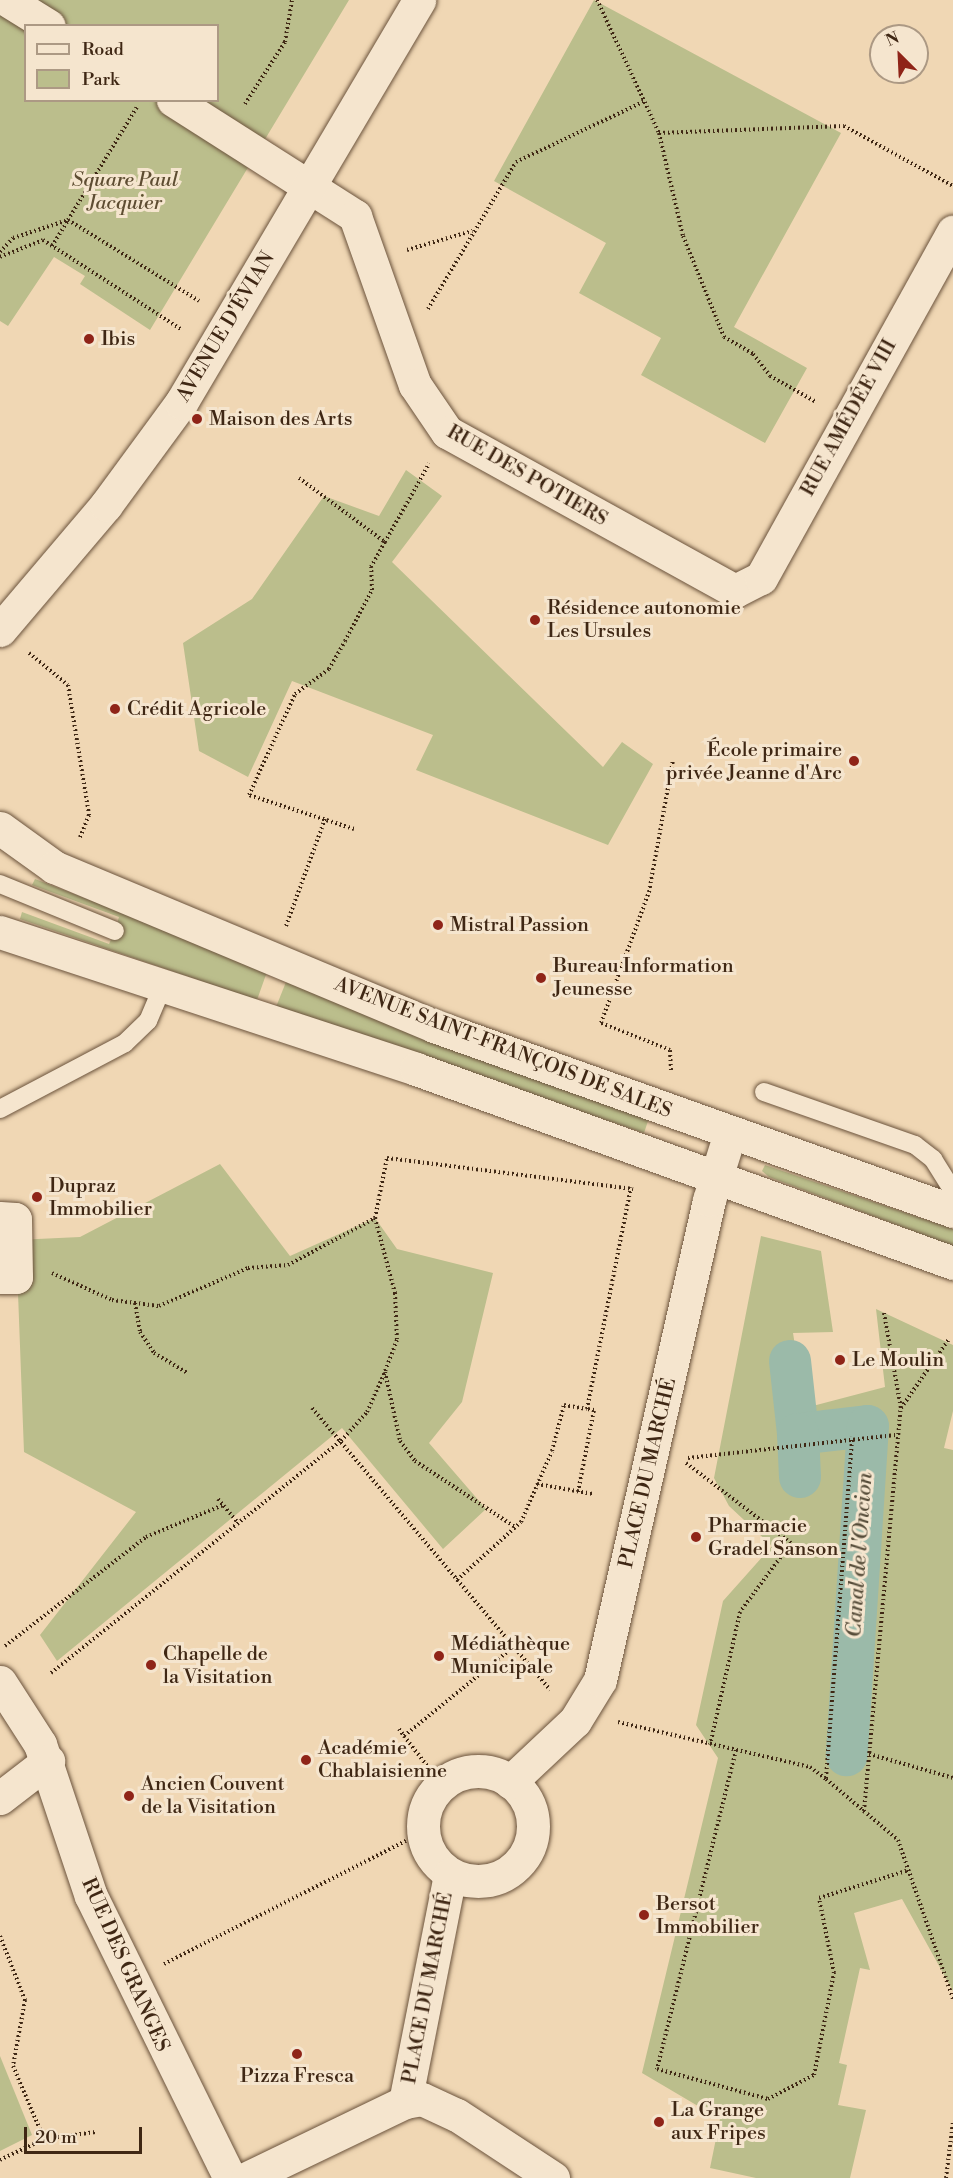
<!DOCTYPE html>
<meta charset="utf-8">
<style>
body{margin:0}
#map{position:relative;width:953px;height:2178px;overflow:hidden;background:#f0d7b4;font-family:"Libre Bodoni",serif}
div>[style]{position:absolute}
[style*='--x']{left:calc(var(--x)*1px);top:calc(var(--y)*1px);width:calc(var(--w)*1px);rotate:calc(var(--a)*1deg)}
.green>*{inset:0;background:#bbbe8c}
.canal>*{height:42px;margin:-21px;padding:0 21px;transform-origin:21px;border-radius:21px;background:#9bbaa9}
.path>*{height:4px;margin-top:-2px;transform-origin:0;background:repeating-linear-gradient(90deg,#3f2714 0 1.5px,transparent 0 4.5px)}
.roads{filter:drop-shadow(0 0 2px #6b533c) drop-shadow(0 0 2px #6b533c)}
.lane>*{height:18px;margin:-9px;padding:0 9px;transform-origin:9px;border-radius:9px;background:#f5e5ce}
.street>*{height:33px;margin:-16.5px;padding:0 16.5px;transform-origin:16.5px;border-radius:16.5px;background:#f5e5ce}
.street>.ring{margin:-16.5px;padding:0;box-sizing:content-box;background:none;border:33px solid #f5e5ce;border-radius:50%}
.secondary>*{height:33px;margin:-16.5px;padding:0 16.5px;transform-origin:16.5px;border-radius:16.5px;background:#f5e5ce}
.dots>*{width:16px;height:16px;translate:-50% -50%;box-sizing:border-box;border:3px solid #f5e5ce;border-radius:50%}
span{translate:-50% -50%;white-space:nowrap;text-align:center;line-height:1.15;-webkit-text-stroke:6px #f5e5ce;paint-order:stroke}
.park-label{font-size:20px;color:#5e4d32;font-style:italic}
.street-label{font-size:20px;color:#3f2714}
.poi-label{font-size:20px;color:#3f2714}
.left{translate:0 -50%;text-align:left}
.right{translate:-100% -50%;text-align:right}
.water-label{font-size:21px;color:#564c39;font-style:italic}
.legend{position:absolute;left:24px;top:24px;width:195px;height:78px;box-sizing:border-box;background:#f5e5ce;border:2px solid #ac9984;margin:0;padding:8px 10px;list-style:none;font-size:18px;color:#3f2714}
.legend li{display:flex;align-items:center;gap:12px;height:30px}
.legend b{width:30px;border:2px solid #ac9984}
.north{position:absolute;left:869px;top:24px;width:60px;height:60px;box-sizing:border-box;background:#f5e5ce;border:2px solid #ac9984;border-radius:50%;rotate:336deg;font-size:16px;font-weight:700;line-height:24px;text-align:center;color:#3f2714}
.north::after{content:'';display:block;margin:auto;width:21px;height:27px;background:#8f2418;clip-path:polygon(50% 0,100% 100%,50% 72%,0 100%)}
.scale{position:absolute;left:24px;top:2127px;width:118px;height:27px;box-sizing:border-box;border:3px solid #3f2714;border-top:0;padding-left:8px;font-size:18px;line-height:21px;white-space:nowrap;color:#3f2714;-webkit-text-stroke:4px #f5e5ce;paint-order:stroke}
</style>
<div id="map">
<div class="green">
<i style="clip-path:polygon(evenodd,0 0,349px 0,150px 330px,80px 284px,85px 276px,54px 257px,8px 326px,0 321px,0 0,26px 26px,218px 26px,218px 100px,26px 100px,26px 26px)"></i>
<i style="clip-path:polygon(594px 0,841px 133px,734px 327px,807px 368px,765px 443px,641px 375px,661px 338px,579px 293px,606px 243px,494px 181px)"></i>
<i style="clip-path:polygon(406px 470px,442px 496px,392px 562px,603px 767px,622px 742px,653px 764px,608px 845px,416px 770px,433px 735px,292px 681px,248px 777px,199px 751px,183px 643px,252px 599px,324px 496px,379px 516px)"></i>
<i style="clip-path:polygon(35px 879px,268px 969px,257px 1000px,20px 919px,22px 912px,109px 944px,115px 931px,119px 917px,32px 885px)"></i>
<i style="clip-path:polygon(288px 977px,649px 1118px,644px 1133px,276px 1007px)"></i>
<i style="clip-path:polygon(220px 1164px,290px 1256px,375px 1218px,397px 1249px,493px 1273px,462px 1402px,429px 1443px,486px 1509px,443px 1549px,342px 1428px,57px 1661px,40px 1635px,136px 1512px,24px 1452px,16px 1240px,80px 1237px)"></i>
<i style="clip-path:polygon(765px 1165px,953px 1229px,953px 1246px,769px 1177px,762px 1171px)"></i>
<i style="clip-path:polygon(761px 1236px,821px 1251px,833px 1332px,793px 1333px,805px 1408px,885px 1387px,876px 1309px,953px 1345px,953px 1411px,944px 1448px,953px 1450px,953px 1991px,902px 1899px,854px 1913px,870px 1970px,860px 1968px,839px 2063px,847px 2065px,838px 2105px,866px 2110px,850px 2178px,756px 2178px,710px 2168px,720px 2119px,642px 2073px,718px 1758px,696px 1725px,723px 1601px,772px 1546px,729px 1506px,714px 1478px)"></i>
<i style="clip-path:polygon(0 2056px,32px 2135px,0 2151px)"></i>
</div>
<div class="canal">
<i style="--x:790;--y:1361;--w:73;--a:83.7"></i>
<i style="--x:798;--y:1434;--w:70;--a:-6.5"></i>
<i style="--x:868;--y:1426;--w:330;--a:93.7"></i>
<i style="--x:798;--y:1434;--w:43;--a:87.3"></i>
</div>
<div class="path">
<i style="--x:597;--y:0;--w:147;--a:65"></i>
<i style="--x:659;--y:133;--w:106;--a:76.9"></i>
<i style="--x:683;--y:236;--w:109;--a:67.9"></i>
<i style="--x:724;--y:337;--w:34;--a:30"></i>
<i style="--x:753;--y:354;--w:28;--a:52"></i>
<i style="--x:770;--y:376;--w:53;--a:29.5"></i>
<i style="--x:245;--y:104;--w:74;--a:-57.2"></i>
<i style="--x:285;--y:42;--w:43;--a:-80.5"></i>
<i style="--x:659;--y:133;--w:185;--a:-2.2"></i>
<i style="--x:844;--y:126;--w:124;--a:28.8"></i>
<i style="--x:52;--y:246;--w:31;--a:-58"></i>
<i style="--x:68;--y:220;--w:154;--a:31.7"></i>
<i style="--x:407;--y:250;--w:68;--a:-16.3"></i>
<i style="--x:0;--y:252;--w:19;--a:-47"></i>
<i style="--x:13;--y:238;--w:58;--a:-18.1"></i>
<i style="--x:68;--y:220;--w:132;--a:-58.6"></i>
<i style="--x:0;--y:257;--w:46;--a:-21.6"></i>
<i style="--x:43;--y:240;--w:166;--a:32.9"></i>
<i style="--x:428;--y:309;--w:171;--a:-59.1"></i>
<i style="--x:516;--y:162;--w:143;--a:-25.3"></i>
<i style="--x:299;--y:478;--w:107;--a:36.7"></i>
<i style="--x:385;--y:542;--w:90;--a:-60.6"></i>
<i style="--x:29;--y:653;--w:50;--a:39.4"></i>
<i style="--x:68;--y:685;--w:132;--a:80.8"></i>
<i style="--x:89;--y:815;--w:24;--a:112"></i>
<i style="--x:354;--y:829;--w:110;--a:-162.1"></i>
<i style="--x:249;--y:795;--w:111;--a:-65.5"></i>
<i style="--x:295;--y:694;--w:42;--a:-36.3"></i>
<i style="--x:329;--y:669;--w:32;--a:-60"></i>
<i style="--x:345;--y:641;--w:58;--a:-62.1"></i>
<i style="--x:372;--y:590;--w:23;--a:-92"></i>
<i style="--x:371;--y:567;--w:29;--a:-61"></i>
<i style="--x:286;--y:926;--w:114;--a:-70"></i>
<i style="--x:671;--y:1070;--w:20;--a:-93"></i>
<i style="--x:670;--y:1050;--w:74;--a:-158.6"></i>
<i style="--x:601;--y:1023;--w:140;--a:-69.9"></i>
<i style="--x:649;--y:892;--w:134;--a:-79.7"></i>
<i style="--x:375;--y:1218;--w:78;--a:75.1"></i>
<i style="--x:395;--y:1293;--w:47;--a:87.6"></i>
<i style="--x:397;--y:1340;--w:34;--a:111"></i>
<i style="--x:385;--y:1372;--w:71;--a:77.7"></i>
<i style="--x:400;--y:1441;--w:25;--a:53"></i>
<i style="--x:415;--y:1461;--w:120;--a:33.4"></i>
<i style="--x:52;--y:1273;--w:66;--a:24.2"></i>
<i style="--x:112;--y:1300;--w:47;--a:7.3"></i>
<i style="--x:159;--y:1306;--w:97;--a:-23.1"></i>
<i style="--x:248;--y:1268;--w:40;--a:-4.3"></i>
<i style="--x:288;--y:1265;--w:99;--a:-28.4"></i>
<i style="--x:375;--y:1218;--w:61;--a:-78.7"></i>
<i style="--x:387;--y:1158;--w:248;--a:7.2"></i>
<i style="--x:135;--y:1303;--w:29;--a:80"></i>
<i style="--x:140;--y:1332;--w:25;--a:56"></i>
<i style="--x:154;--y:1353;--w:39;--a:31"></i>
<i style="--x:884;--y:1313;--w:97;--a:79.9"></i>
<i style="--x:901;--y:1408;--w:84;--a:-55.2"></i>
<i style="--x:312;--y:1408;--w:369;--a:49.8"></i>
<i style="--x:688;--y:1458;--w:211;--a:-6.3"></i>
<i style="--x:686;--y:1463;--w:132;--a:37.3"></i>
<i style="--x:791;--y:1543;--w:86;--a:126.5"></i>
<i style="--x:740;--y:1612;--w:136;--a:102.7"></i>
<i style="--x:537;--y:1484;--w:57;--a:10.1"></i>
<i style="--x:578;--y:1492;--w:84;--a:-79"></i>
<i style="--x:594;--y:1410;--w:7;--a:-172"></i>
<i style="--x:218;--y:1499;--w:31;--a:50"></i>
<i style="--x:457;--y:1580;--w:86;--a:-42.2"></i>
<i style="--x:521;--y:1522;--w:77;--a:-66.4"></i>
<i style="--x:552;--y:1451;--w:48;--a:-75.4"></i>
<i style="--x:564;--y:1405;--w:23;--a:10"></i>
<i style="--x:587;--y:1409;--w:226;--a:-78.8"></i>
<i style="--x:5;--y:1646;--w:178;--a:-37.7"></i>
<i style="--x:146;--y:1537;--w:83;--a:-22.6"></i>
<i style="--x:51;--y:1673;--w:371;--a:-38.7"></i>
<i style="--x:341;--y:1441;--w:39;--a:-48"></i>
<i style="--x:367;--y:1412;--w:44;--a:-65.8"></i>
<i style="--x:618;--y:1722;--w:197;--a:13.2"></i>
<i style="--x:810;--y:1767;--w:20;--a:37"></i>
<i style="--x:826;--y:1779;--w:94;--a:40.3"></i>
<i style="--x:898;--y:1840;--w:168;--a:70.9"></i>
<i style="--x:399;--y:1729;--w:9;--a:54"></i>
<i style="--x:404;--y:1736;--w:141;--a:-39.2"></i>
<i style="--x:404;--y:1736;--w:62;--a:52.2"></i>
<i style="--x:736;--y:1750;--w:329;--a:103.9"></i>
<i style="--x:657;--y:2069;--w:115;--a:15.1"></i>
<i style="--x:768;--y:2099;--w:52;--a:-27.6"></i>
<i style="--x:814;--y:2075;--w:104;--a:-78.9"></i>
<i style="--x:834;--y:1973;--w:76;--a:-101.3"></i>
<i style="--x:819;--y:1898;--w:94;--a:-17.3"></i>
<i style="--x:869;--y:1754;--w:87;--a:15.9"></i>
<i style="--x:826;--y:1778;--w:342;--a:-85.6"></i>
<i style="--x:864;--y:1811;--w:405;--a:-84.8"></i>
<i style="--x:0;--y:1936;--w:69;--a:68.7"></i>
<i style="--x:25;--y:2000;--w:67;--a:100.3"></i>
<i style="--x:13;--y:2066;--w:79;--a:67"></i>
<i style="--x:44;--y:2139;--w:52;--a:-7.7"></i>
<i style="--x:164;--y:1964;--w:291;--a:-27"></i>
<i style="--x:0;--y:2160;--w:49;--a:-25.5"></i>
<i style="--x:946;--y:2178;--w:56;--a:-82.9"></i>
</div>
<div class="roads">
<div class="lane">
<i style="--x:0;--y:884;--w:124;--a:22.2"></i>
<i style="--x:764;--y:1092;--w:160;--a:19.3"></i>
<i style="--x:915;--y:1145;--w:23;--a:38"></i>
<i style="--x:933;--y:1159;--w:38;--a:58"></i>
<i style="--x:0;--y:1109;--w:141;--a:-27.8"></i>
<i style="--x:125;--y:1043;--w:32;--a:-44"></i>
<i style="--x:148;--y:1021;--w:39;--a:-67"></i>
</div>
<div class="street">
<i style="--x:7;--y:0;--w:49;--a:31.8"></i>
<i style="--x:173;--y:100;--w:216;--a:32.5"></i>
<i style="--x:355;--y:216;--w:179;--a:70.5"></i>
<i style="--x:415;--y:385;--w:57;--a:55.8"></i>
<i style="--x:447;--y:432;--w:329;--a:28.9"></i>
<i style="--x:735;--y:591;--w:29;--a:-27"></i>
<i style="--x:761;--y:578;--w:396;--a:-61"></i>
<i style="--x:0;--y:1218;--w:15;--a:4"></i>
<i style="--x:15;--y:1219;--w:58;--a:89"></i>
<i style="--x:16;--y:1277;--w:16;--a:180"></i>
<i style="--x:0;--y:1682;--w:74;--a:57.2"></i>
<i style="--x:40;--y:1744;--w:160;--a:71.5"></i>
<i style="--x:91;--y:1896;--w:314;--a:63.8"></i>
<i class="ring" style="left:423px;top:1771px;width:77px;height:77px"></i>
<i style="--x:510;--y:1782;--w:89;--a:-43.2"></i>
<i style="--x:575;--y:1721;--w:48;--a:-58.6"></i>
<i style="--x:600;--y:1680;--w:492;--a:-77.2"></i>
<i style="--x:709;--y:1200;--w:70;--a:-72.6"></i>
<i style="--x:0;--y:1798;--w:61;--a:-37.6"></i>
<i style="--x:405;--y:2102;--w:232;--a:-78.8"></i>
<i style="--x:247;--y:2178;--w:175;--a:-25.7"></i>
<i style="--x:405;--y:2102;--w:17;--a:-10"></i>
<i style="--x:422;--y:2099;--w:38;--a:25"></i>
<i style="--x:457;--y:2115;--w:115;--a:33.3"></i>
</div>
<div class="secondary">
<i style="--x:0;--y:630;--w:164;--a:-49.7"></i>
<i style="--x:106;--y:505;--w:127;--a:-53.7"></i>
<i style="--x:181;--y:403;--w:468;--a:-59.4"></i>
<i style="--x:0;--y:828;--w:67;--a:35.8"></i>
<i style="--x:54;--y:867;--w:412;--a:22.7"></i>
<i style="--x:434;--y:1026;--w:551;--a:19.62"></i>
<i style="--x:0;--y:932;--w:438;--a:18.2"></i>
<i style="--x:416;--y:1069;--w:571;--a:19.86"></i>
</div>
</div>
<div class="dots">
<i style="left:89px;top:339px;background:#8f2418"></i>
<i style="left:197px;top:419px;background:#8f2418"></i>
<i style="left:535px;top:620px;background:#8f2418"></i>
<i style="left:115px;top:709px;background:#8f2418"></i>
<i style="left:854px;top:761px;background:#8f2418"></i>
<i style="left:438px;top:925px;background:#8f2418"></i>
<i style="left:541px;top:978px;background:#8f2418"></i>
<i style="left:37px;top:1197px;background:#8f2418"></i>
<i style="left:840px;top:1360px;background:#8f2418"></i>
<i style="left:696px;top:1537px;background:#8f2418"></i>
<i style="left:439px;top:1656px;background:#8f2418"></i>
<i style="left:151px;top:1665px;background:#8f2418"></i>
<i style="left:306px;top:1760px;background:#8f2418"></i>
<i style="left:129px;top:1796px;background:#8f2418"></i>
<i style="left:644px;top:1915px;background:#8f2418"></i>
<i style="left:297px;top:2054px;background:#8f2418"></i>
<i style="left:659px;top:2122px;background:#8f2418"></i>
</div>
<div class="park-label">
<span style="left:125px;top:192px">Square Paul<br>Jacquier</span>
</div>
<div class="street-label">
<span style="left:226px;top:327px;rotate:-59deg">AVENUE D'ÉVIAN</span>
<span style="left:849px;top:418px;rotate:-61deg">RUE AMÉDÉE VIII</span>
<span style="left:527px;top:476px;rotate:30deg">RUE DES POTIERS</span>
<span style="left:503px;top:1048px;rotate:21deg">AVENUE SAINT-FRANÇOIS DE SALES</span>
<span style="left:648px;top:1473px;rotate:-77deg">PLACE DU MARCHÉ</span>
<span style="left:125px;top:1965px;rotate:66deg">RUE DES GRANGES</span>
<span style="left:428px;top:1988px;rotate:-79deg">PLACE DU MARCHÉ</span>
</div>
<div class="poi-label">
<span class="left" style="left:101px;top:339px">Ibis</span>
<span class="left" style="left:209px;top:419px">Maison des Arts</span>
<span class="left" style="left:547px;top:620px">Résidence autonomie<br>Les Ursules</span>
<span class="left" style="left:127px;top:709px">Crédit Agricole</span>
<span class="right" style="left:842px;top:762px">École primaire<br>privée Jeanne d'Arc</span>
<span class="left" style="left:450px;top:925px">Mistral Passion</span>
<span class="left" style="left:553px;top:978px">Bureau Information<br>Jeunesse</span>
<span class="left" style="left:49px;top:1198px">Dupraz<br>Immobilier</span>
<span class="left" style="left:852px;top:1360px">Le Moulin</span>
<span class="left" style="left:708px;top:1538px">Pharmacie<br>Gradel Sanson</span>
<span class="left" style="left:451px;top:1656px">Médiathèque<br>Municipale</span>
<span class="left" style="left:163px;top:1666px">Chapelle de<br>la Visitation</span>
<span class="left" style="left:318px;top:1760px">Académie<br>Chablaisienne</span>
<span class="left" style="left:141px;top:1796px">Ancien Couvent<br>de la Visitation</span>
<span class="left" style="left:656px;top:1916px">Bersot<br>Immobilier</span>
<span style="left:297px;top:2076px">Pizza Fresca</span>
<span class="left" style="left:671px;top:2122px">La Grange<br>aux Fripes</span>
</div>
<div class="water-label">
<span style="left:860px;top:1555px;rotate:-86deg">Canal de l'Oncion</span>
</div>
<ul class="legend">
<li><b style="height:8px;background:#f5e5ce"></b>Road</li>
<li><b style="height:16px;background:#bbbe8c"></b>Park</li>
</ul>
<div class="north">N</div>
<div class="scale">20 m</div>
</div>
